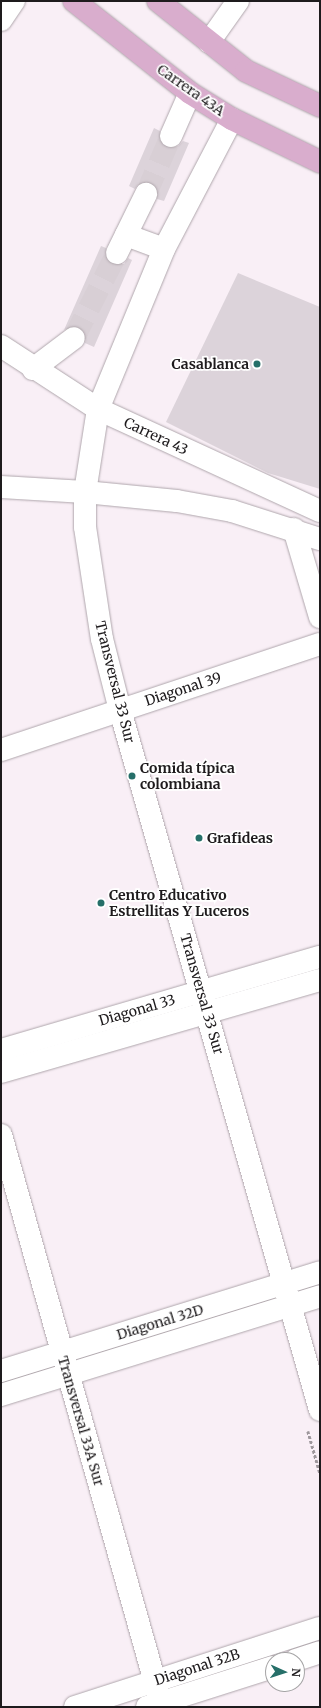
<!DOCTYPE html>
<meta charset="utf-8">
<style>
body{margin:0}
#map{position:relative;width:321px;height:1708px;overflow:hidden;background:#f9eff6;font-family:Merriweather,serif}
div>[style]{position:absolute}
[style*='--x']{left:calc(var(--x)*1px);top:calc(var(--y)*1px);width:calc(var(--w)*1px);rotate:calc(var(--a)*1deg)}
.building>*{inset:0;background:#dcd3da}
.minor-tunnel>*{height:22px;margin-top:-11px;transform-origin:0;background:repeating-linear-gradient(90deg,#d8cfd5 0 22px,transparent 0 33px)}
.path>*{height:2.5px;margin-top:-1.25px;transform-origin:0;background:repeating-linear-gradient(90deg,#9e979c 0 3px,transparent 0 5px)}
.roads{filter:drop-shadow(0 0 1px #afa6ac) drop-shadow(0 0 1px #afa6ac)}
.minor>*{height:22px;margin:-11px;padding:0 11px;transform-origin:11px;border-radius:11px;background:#fff}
.major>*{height:22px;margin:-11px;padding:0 11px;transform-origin:11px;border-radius:11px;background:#d9adcd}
.dots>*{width:11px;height:11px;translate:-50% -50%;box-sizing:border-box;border:2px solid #fff;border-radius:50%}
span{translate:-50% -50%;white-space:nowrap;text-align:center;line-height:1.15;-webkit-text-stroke:3.5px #fff;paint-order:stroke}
.street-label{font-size:14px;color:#1e1b1d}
.poi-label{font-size:14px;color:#1e1b1d;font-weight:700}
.right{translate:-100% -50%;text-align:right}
.left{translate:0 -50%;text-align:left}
.frame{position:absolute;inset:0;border:2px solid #1e1b1d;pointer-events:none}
.north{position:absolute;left:265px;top:1652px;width:40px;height:40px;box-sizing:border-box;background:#fff;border:1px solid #a5a4a5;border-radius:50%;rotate:93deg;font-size:11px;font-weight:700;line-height:16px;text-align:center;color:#1e1b1d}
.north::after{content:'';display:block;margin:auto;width:14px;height:18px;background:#266f69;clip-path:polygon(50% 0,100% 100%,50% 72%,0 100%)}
</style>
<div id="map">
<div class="building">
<i style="clip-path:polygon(154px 128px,160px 131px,161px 143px,166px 148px,178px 146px,183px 141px,189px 143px,164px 201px,157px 199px,157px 187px,151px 183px,139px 183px,135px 189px,129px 186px)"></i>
<i style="clip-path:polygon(101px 246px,106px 248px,106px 260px,112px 264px,124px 264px,128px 258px,132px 260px,94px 347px,85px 343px,86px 336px,79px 327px,72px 326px,64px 330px)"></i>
<i style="clip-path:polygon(238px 273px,320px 307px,320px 489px,268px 473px,166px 422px)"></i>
</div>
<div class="minor-tunnel">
<i style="--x:146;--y:194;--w:63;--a:-66.7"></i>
<i style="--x:74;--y:338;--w:95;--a:-63.2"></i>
</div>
<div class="path">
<i style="--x:308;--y:1431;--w:44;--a:74.1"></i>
</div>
<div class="roads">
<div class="minor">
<i style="--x:1;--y:20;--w:23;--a:-56"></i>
<i style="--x:209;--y:42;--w:50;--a:-54.7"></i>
<i style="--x:232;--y:119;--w:147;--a:117.6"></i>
<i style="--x:164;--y:249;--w:173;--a:112.4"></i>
<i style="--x:98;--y:409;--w:84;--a:98.9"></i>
<i style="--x:85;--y:492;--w:35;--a:90"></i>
<i style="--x:85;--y:527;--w:113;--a:81.4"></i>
<i style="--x:102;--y:639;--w:73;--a:75.8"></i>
<i style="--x:120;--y:710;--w:728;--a:74.05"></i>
<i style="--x:171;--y:136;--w:47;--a:-66.2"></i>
<i style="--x:126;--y:235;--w:40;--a:20.2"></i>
<i style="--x:117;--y:253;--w:66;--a:-63.8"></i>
<i style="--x:1;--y:346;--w:116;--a:33"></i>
<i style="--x:98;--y:409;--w:244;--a:24.7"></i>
<i style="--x:33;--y:369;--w:51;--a:-37.1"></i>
<i style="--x:1;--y:487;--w:84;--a:3.4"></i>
<i style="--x:85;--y:492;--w:92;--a:5.6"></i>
<i style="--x:177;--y:501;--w:56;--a:10.3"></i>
<i style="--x:232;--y:511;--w:92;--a:17.7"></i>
<i style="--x:294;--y:529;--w:92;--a:73.5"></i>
<i style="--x:1;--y:750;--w:336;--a:-18.4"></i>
<i style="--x:1;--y:1050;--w:332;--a:-16.3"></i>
<i style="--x:1;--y:1072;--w:332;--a:-16.1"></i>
<i style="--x:1;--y:1135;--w:594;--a:74.28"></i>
<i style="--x:1;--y:1371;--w:334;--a:-17.2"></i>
<i style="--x:1;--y:1395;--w:334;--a:-17.2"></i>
<i style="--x:296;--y:1660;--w:25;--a:-18"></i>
<i style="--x:75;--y:1707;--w:257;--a:-17.9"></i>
<i style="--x:147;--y:1707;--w:132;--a:-17.6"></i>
</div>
<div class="major">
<i style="--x:74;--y:1;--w:148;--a:38.4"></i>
<i style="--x:190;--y:93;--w:49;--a:31.8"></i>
<i style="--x:232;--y:119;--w:98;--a:26"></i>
<i style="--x:158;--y:1;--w:112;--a:38.5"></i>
<i style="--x:246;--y:71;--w:82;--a:25.3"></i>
</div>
</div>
<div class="dots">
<i style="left:257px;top:364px;background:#266f69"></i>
<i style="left:132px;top:776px;background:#266f69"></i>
<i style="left:199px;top:838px;background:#266f69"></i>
<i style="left:101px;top:903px;background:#266f69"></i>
</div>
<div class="street-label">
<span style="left:191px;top:90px;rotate:35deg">Carrera 43A</span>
<span style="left:156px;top:436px;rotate:25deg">Carrera 43</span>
<span style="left:115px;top:682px;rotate:76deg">Transversal 33 Sur</span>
<span style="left:183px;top:689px;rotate:-18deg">Diagonal 39</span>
<span style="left:202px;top:994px;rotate:74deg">Transversal 33 Sur</span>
<span style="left:137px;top:1010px;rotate:-16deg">Diagonal 33</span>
<span style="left:160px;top:1322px;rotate:-17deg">Diagonal 32D</span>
<span style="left:81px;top:1421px;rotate:74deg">Transversal 33A Sur</span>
<span style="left:197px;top:1667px;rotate:-18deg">Diagonal 32B</span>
</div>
<div class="poi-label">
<span class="right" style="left:249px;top:364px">Casablanca</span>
<span class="left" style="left:140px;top:776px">Comida típica<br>colombiana</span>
<span class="left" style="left:207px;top:838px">Grafideas</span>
<span class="left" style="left:109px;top:903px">Centro Educativo<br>Estrellitas Y Luceros</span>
</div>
<div class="frame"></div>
<div class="north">N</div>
</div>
